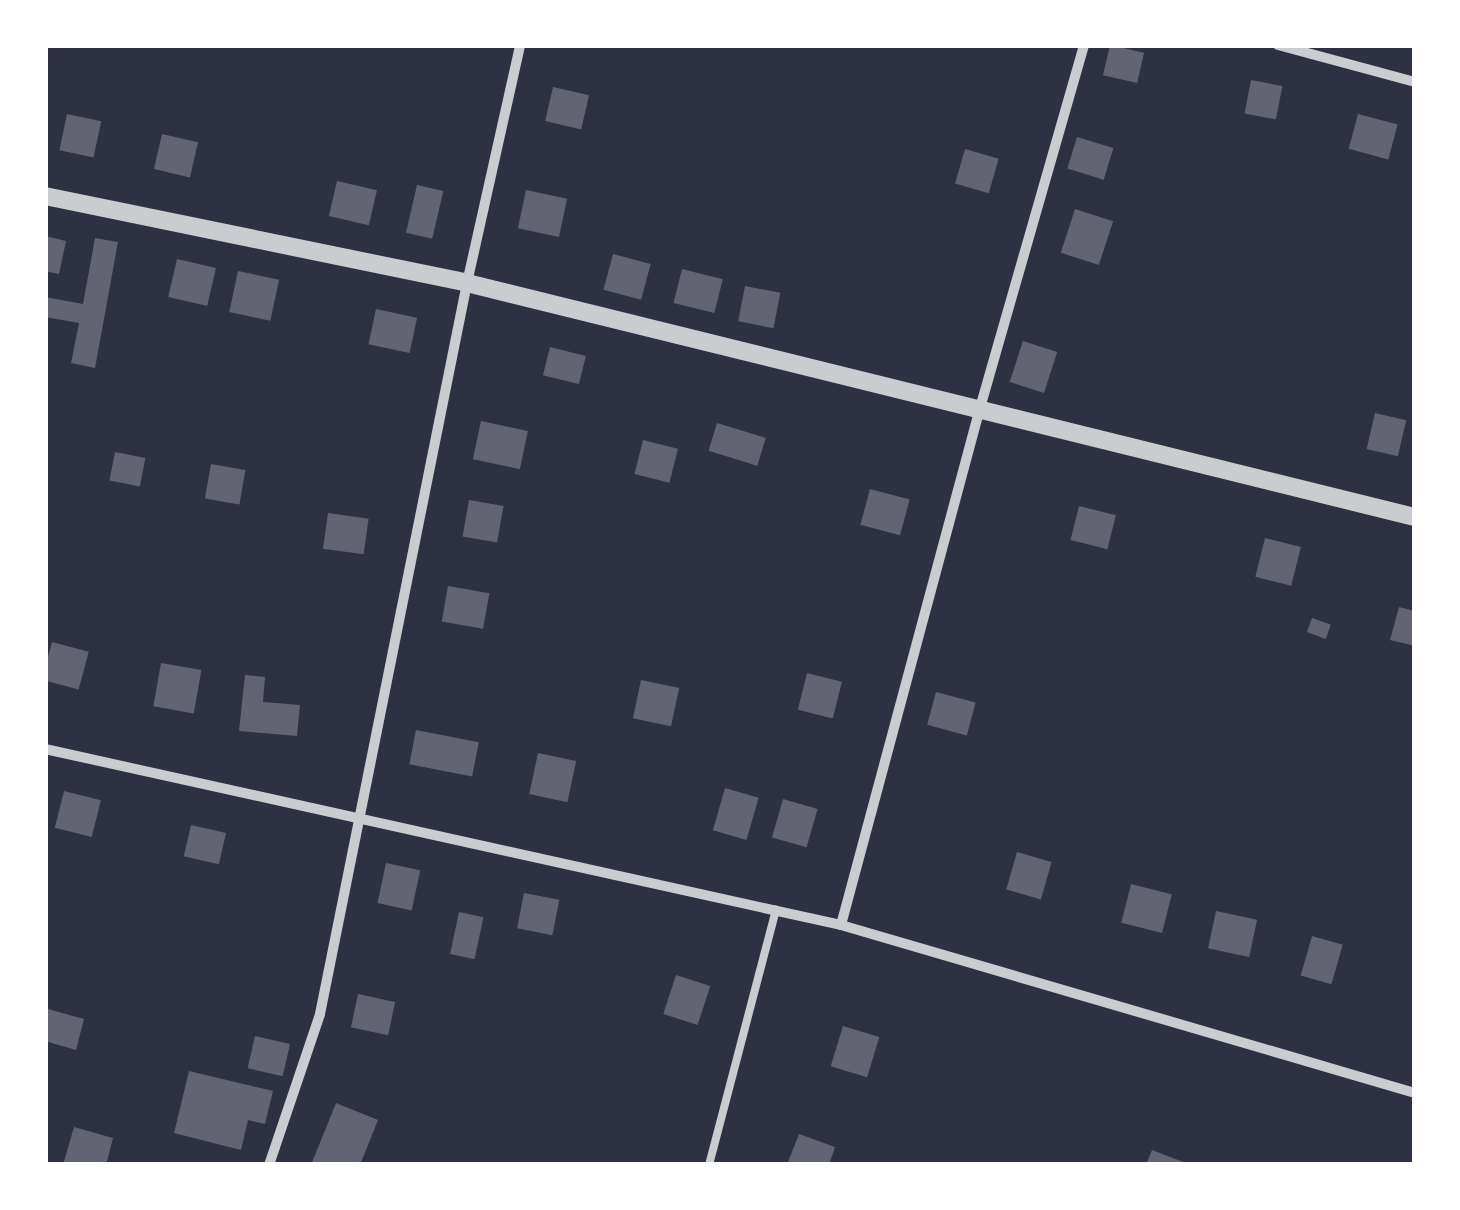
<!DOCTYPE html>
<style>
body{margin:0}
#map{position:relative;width:1460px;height:1210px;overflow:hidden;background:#2d3142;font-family:"Golos Text",sans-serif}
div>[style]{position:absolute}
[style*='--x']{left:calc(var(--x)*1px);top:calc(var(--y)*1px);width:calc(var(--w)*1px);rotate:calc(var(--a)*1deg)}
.building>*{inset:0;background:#626471;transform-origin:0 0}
.service>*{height:8px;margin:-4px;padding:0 4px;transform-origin:4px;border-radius:4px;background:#caccd0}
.minor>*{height:10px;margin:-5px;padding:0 5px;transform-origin:5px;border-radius:5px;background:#caccd0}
.tertiary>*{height:18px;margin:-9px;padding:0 9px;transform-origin:9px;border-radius:9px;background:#caccd0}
span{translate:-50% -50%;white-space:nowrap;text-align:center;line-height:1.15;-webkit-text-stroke:10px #fff;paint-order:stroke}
.frame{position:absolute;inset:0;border:48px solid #fff;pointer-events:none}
</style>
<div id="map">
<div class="building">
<i style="left:1110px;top:45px;width:35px;height:31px;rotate:13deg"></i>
<i style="left:1251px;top:80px;width:32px;height:34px;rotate:11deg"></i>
<i style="left:553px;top:87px;width:37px;height:35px;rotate:13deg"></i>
<i style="left:67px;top:114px;width:35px;height:37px;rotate:12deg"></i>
<i style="left:1358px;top:114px;width:41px;height:36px;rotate:15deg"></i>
<i style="left:162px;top:134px;width:37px;height:36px;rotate:13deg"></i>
<i style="left:1077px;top:137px;width:38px;height:33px;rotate:17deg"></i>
<i style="left:965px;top:149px;width:35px;height:36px;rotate:16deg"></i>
<i style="left:337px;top:181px;width:41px;height:36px;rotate:13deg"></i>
<i style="left:417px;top:185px;width:27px;height:49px;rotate:13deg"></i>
<i style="left:526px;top:190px;width:42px;height:39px;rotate:12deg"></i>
<i style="left:1075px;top:209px;width:40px;height:46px;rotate:18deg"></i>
<i style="clip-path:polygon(45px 236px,66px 241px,59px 274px,45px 271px)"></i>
<i style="clip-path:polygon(95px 238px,118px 242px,95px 368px,71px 363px,79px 323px,45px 317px,45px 297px,83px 304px)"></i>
<i style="left:613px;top:254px;width:39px;height:37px;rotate:15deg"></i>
<i style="left:177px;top:259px;width:40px;height:39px;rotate:13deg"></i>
<i style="left:682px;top:269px;width:42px;height:35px;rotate:14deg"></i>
<i style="left:238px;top:271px;width:42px;height:42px;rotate:12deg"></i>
<i style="left:745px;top:286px;width:36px;height:36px;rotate:11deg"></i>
<i style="left:376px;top:309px;width:42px;height:36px;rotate:12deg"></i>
<i style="left:1023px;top:341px;width:36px;height:43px;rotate:18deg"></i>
<i style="left:550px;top:347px;width:37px;height:29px;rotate:14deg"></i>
<i style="left:1375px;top:413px;width:32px;height:37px;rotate:13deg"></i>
<i style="left:481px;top:421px;width:48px;height:39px;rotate:12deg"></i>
<i style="left:717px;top:423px;width:51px;height:29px;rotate:17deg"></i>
<i style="left:643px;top:440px;width:36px;height:35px;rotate:14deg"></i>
<i style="left:115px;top:452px;width:31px;height:29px;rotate:11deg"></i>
<i style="left:211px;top:464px;width:35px;height:35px;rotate:10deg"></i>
<i style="left:870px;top:489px;width:41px;height:37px;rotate:15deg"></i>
<i style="left:469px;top:500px;width:35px;height:37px;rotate:10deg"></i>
<i style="left:1079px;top:506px;width:38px;height:35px;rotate:14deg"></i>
<i style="left:328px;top:513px;width:41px;height:36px;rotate:8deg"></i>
<i style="left:1265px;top:538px;width:37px;height:40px;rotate:14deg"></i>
<i style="left:448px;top:586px;width:42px;height:36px;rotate:10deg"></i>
<i style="clip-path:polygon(1399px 607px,1415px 611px,1415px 646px,1390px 640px)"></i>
<i style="left:1312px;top:618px;width:20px;height:15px;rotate:20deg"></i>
<i style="left:52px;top:642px;width:38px;height:39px;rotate:15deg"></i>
<i style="left:161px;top:663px;width:41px;height:44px;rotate:10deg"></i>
<i style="left:807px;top:673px;width:36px;height:38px;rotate:14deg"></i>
<i style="clip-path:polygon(245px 675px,265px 677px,263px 702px,300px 705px,297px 736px,239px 731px)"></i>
<i style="left:641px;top:680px;width:39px;height:39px;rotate:12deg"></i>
<i style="left:936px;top:692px;width:41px;height:34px;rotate:15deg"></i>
<i style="left:416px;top:730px;width:64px;height:35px;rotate:11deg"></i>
<i style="left:538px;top:753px;width:39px;height:42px;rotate:12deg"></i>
<i style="left:725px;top:788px;width:35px;height:44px;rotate:16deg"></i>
<i style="left:64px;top:791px;width:38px;height:38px;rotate:14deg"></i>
<i style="left:783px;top:799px;width:36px;height:40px;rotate:16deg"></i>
<i style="left:191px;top:825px;width:36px;height:32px;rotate:13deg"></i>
<i style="left:1017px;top:852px;width:36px;height:39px;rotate:16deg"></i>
<i style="left:386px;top:863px;width:35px;height:41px;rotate:12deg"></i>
<i style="left:1131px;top:884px;width:42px;height:40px;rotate:14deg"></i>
<i style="left:524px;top:893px;width:36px;height:36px;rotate:11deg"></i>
<i style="left:1216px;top:911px;width:42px;height:38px;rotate:12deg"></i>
<i style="left:459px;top:912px;width:25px;height:43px;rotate:12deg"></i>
<i style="left:1312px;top:936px;width:32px;height:41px;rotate:16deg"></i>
<i style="left:676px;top:975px;width:36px;height:41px;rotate:18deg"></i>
<i style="left:358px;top:994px;width:38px;height:34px;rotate:12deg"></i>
<i style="clip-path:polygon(48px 1009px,84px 1019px,76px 1050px,45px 1041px)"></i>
<i style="left:843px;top:1026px;width:38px;height:42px;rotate:17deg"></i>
<i style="left:255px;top:1036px;width:36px;height:33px;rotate:13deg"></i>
<i style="clip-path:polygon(189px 1071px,273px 1091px,265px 1124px,248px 1120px,241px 1150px,174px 1133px)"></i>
<i style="clip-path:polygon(336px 1103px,378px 1120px,360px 1165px,311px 1165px)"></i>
<i style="clip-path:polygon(74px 1127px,113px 1138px,106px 1165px,63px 1165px)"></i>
<i style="clip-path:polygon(799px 1134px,835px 1147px,829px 1165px,788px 1162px)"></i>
<i style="clip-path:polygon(1152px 1150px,1191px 1165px,1146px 1165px)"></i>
</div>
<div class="service">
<i style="--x:709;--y:1165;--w:264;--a:-75.3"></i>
</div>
<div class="minor">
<i style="--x:1278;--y:45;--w:142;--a:15.1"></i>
<i style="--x:45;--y:749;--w:815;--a:12.47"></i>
<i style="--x:841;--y:925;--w:598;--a:16.31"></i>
<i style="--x:841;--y:925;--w:535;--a:-74.95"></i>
<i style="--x:980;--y:408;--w:378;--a:-74"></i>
<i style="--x:269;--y:1165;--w:159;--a:-71.3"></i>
<i style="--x:320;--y:1014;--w:746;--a:-78.63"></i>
<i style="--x:467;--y:283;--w:244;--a:-77.4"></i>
</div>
<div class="tertiary">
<i style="--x:45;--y:196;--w:431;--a:11.6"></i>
<i style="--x:467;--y:283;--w:976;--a:13.87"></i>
</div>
<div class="frame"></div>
</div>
